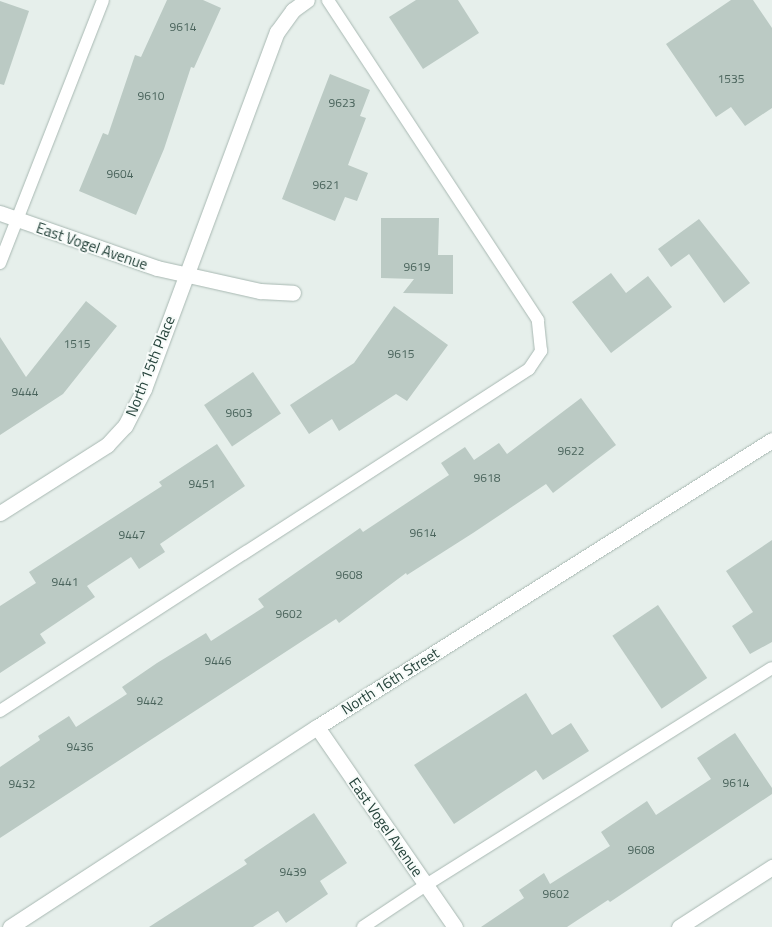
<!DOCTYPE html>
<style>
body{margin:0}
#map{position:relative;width:772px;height:927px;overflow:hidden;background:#e6efeb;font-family:"Titillium Web",sans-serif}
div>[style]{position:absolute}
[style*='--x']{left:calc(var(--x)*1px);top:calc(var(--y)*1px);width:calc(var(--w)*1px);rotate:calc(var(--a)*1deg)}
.building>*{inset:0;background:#bbcac4;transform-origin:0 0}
.roads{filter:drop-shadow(0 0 1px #a8b8b2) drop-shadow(0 0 1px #a8b8b2)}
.service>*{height:12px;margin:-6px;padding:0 6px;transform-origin:6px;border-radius:6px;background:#fff}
.minor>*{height:15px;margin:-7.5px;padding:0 7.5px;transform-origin:7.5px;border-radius:7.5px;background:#fff}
span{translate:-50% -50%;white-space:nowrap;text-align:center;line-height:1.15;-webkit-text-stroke:4px #f7fbf9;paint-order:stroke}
.number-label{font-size:12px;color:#4a645c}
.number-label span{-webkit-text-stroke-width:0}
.street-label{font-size:15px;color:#24423a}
</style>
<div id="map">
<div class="building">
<i style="clip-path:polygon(167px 0,203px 0,221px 8px,194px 68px,191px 67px,164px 149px,136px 215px,79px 191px,103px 133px,108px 135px,135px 55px,141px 57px)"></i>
<i style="clip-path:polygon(416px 0,458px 0,479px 33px,423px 69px,389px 17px)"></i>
<i style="clip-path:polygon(731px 0,753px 0,772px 28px,772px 108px,745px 126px,731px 107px,716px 117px,666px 44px)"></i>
<i style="clip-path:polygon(0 1px,29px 11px,4px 85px,0 84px)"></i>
<i style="clip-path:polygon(330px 74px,370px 90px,360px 116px,366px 118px,348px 165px,368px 173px,357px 201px,345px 197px,335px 221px,282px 199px)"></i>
<i style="clip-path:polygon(381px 218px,439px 218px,438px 255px,453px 255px,453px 294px,403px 293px,414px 279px,381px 278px)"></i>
<i style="clip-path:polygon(699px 219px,750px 283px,724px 303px,689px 254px,671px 267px,658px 249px)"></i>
<i style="clip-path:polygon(611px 273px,626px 293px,648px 276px,672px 307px,611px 353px,572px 302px)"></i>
<i style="clip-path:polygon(86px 301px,117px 326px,63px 394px,0 435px,0 337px,26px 377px)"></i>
<i style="clip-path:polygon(394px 306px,448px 345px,407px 401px,396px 394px,339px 431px,332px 419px,309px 434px,290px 405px,354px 363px)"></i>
<i style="left:253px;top:372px;width:50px;height:59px;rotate:56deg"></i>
<i style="clip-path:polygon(581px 398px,616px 445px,553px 493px,546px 484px,473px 533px,407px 575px,406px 573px,339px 623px,336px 619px,0 838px,0 767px,40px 740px,38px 736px,69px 716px,76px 727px,127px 694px,122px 687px,157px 663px,206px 633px,211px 641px,264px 607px,258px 599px,360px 528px,363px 532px,449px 475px,441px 463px,465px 447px,474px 460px,499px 443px,507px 454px)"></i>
<i style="clip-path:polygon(217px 444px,245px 486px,160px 544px,165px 552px,139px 569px,131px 557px,87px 586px,95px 597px,40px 634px,46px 643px,0 673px,0 606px,36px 583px,29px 572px,162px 486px,159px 482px)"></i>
<i style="clip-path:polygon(772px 540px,772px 642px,750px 654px,732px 626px,753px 612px,726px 571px)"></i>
<i style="left:658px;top:605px;width:88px;height:55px;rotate:56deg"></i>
<i style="clip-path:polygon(526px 693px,552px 735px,571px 723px,589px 751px,543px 780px,536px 770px,454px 824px,414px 765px)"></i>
<i style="clip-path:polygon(735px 733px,772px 788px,772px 794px,610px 902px,608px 900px,567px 927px,481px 927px,524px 898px,519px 890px,544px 873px,550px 884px,610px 846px,601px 832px,647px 801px,656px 815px,711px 779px,697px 758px)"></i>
<i style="clip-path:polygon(314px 813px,347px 863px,320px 881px,328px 894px,286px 923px,278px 911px,253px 927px,149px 927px,247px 864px,244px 860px)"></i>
</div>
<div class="roads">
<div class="service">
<i style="--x:0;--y:263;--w:282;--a:-68.6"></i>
<i style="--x:0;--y:711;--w:630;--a:-32.88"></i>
<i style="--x:529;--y:369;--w:22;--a:-56"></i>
<i style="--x:541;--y:351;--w:31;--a:-96"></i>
<i style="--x:538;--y:320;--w:383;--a:-123.3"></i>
<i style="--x:363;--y:927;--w:76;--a:-33.7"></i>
<i style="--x:426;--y:885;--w:408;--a:-32.1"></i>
</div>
<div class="minor">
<i style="--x:0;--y:213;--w:166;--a:19.3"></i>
<i style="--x:157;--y:268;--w:106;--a:12.6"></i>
<i style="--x:260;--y:291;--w:33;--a:3"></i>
<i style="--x:0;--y:513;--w:127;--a:-32.4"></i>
<i style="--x:107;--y:445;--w:26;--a:-47"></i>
<i style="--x:125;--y:426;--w:42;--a:-62.8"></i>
<i style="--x:144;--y:389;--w:381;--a:-69.6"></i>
<i style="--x:277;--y:32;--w:27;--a:-54"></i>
<i style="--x:293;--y:10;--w:17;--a:-36"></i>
<i style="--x:317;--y:727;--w:243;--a:55.4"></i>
<i style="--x:10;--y:927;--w:366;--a:-33.1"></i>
<i style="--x:317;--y:727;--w:538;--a:-32.24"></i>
<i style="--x:679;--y:927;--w:111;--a:-32.8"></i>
</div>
</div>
<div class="number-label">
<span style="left:183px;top:27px">9614</span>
<span style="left:731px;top:79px">1535</span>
<span style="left:151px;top:96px">9610</span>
<span style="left:342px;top:103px">9623</span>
<span style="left:120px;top:174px">9604</span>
<span style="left:326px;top:185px">9621</span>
<span style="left:417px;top:267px">9619</span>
<span style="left:77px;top:344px">1515</span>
<span style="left:401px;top:354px">9615</span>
<span style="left:25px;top:392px">9444</span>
<span style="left:239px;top:413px">9603</span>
<span style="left:571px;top:451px">9622</span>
<span style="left:487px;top:478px">9618</span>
<span style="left:202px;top:484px">9451</span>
<span style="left:423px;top:533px">9614</span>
<span style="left:132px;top:535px">9447</span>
<span style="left:349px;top:575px">9608</span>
<span style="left:65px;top:582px">9441</span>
<span style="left:289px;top:614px">9602</span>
<span style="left:218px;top:661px">9446</span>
<span style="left:150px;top:701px">9442</span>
<span style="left:80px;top:747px">9436</span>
<span style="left:736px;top:783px">9614</span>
<span style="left:22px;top:784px">9432</span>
<span style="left:641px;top:850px">9608</span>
<span style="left:293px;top:872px">9439</span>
<span style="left:556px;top:894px">9602</span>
</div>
<div class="street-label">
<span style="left:92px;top:246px;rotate:19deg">East Vogel Avenue</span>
<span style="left:150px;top:366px;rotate:-68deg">North 15th Place</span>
<span style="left:390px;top:681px;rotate:-32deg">North 16th Street</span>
<span style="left:386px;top:827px;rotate:55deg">East Vogel Avenue</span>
</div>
</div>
